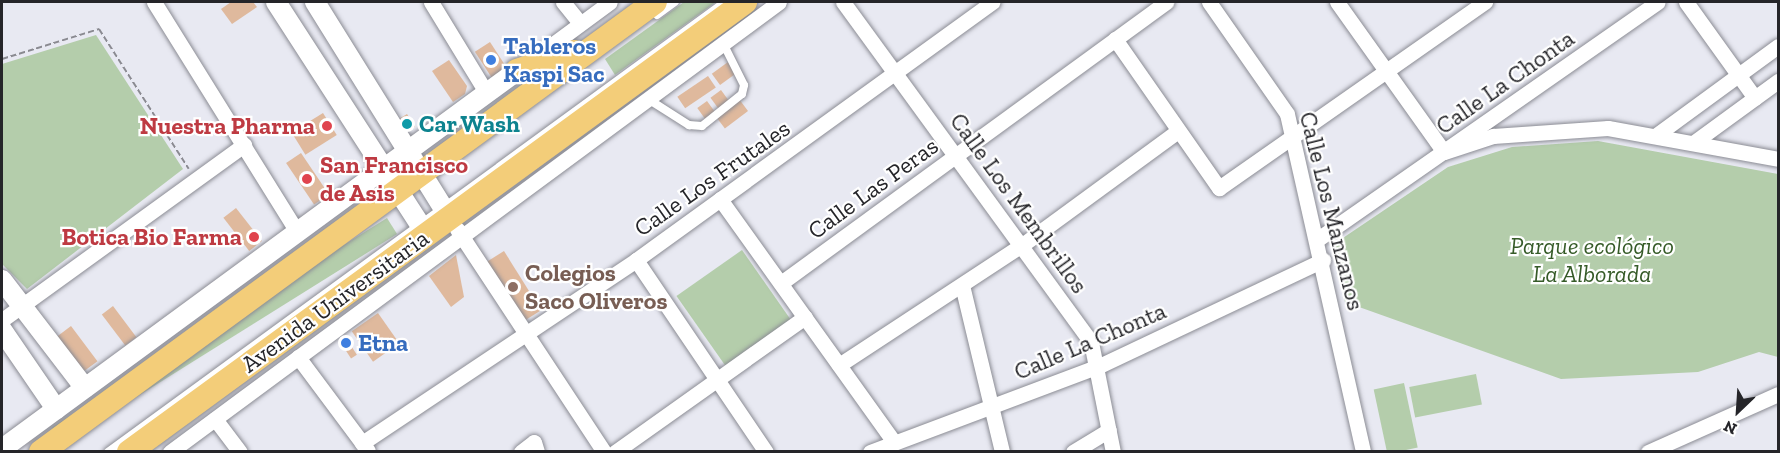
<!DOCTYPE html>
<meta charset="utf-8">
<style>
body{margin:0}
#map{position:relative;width:1780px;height:453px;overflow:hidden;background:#e8e9f2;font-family:"Zilla Slab",serif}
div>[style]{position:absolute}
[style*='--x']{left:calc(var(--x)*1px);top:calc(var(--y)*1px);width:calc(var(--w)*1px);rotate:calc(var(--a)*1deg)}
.green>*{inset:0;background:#b4cdab;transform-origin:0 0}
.building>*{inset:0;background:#dfb99d;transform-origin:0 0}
.path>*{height:2px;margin-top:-1px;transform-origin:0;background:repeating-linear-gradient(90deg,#8a8a91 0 6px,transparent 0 9px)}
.roads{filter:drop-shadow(0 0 2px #8b8c94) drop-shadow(0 0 2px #8b8c94)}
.service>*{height:8px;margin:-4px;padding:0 4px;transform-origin:4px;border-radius:4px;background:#fff}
.minor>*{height:15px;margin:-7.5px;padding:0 7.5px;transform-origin:7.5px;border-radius:7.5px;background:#fff}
.tertiary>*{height:20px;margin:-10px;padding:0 10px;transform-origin:10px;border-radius:10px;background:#fff}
.primary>*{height:24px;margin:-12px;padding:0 12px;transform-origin:12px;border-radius:12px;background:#f3cd79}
.dots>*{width:16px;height:16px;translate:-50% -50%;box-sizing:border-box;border:3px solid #fff;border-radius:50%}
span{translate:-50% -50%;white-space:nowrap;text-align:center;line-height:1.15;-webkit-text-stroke:4.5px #fff;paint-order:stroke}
.shop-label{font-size:24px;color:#366cbe;font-weight:700}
.left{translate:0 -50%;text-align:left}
.street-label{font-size:24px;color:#252529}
.culture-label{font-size:24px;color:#0d838f;font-weight:700}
.health-label{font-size:24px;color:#be3a42;font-weight:700}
.right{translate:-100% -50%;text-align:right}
.park-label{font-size:24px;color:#365b28;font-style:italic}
.education-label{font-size:24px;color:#785e54;font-weight:700}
.frame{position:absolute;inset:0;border:3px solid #252529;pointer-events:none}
.north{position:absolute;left:1708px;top:381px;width:60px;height:60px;-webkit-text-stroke:4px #fff;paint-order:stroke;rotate:205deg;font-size:16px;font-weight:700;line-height:24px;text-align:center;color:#252529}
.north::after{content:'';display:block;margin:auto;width:21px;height:27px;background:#252529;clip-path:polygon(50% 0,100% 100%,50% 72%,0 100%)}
</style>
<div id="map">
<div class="green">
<i style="clip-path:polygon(684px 2px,716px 2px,615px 75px,605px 59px)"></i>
<i style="clip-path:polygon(96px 35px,183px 169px,27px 289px,2px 264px,2px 64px)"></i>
<i style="clip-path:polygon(1598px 141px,1778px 174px,1778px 357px,1759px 352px,1698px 372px,1561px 379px,1345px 302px,1334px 244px,1448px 167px,1512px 147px)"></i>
<i style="left:387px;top:218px;width:19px;height:395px;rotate:58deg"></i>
<i style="left:742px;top:250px;width:85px;height:80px;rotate:55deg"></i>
<i style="left:1476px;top:374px;width:31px;height:68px;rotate:79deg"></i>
<i style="left:1404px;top:383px;width:66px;height:31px;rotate:78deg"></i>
</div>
<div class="building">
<i style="clip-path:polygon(231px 2px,253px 2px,257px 7px,232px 24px,221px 9px)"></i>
<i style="left:490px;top:42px;width:31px;height:18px;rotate:57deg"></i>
<i style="clip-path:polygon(449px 60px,467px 86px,465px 94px,453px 102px,432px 71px)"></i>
<i style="left:728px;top:62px;width:14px;height:20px;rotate:54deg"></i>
<i style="left:708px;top:76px;width:14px;height:37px;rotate:56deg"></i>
<i style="left:721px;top:90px;width:14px;height:13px;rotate:54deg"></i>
<i style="left:739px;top:99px;width:15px;height:29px;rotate:53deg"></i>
<i style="left:707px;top:101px;width:14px;height:12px;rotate:54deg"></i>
<i style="left:323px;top:113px;width:26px;height:37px;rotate:58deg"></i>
<i style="left:407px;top:114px;width:15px;height:11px;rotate:58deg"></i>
<i style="left:301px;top:153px;width:50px;height:18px;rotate:56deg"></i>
<i style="left:236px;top:208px;width:42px;height:16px;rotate:52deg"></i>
<i style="left:504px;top:251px;width:70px;height:22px;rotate:58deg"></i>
<i style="clip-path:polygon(456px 255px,464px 297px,451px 307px,429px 276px)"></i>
<i style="left:113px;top:306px;width:39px;height:14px;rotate:53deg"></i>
<i style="left:378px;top:313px;width:37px;height:32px;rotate:55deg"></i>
<i style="left:71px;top:326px;width:44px;height:17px;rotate:53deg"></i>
<i style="left:346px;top:338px;width:20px;height:7px;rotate:57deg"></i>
</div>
<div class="path">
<i style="--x:2;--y:59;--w:102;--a:-17.2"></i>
<i style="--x:99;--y:29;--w:166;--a:57.3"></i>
</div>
<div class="roads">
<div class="service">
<i style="--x:657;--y:15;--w:22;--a:-36"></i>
<i style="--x:648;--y:99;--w:49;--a:32.4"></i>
<i style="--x:689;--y:125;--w:13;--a:4"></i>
<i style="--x:702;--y:126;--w:51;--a:-38.7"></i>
<i style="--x:742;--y:94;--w:9;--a:-77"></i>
<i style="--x:744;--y:85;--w:47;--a:-116.6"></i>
<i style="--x:108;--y:452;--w:764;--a:-36.1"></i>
</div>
<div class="minor">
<i style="--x:154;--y:2;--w:271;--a:58.1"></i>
<i style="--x:431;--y:2;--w:105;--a:58.6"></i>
<i style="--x:563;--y:2;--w:27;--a:51"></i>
<i style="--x:843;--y:2;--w:421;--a:53.9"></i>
<i style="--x:1091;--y:342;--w:112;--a:78.7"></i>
<i style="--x:1209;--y:2;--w:136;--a:55.1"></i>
<i style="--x:1287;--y:114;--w:346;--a:77.3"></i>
<i style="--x:1337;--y:2;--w:184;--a:54.5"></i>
<i style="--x:1444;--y:152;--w:52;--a:-18.1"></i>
<i style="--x:1493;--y:136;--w:115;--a:-4"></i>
<i style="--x:1608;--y:128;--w:173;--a:10.3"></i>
<i style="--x:1686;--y:2;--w:118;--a:54.3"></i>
<i style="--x:1115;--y:39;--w:182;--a:55.1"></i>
<i style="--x:1219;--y:188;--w:325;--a:-35"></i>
<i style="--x:530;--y:61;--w:99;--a:-36.4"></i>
<i style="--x:1655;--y:136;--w:152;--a:-36.2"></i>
<i style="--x:1693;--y:143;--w:105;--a:-36.1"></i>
<i style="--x:720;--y:199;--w:299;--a:54.4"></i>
<i style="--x:457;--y:229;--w:267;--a:56.6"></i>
<i style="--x:1318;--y:239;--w:414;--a:-34.9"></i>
<i style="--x:636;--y:260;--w:232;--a:55.9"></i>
<i style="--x:781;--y:283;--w:477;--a:-36.1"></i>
<i style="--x:962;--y:285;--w:172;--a:76.5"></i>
<i style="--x:2;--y:320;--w:299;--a:-35.9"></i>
<i style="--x:298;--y:357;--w:117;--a:53.3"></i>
<i style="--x:839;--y:365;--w:219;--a:-33.3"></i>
<i style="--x:1022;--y:245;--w:193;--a:-36.2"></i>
<i style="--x:215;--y:419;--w:41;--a:52.9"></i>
<i style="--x:362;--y:443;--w:329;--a:-33.7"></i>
<i style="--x:636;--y:260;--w:440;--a:-35.9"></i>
<i style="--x:170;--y:452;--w:757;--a:-36.46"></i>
<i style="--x:521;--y:452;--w:16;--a:-38"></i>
<i style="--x:534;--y:442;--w:10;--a:73"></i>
<i style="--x:615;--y:452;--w:233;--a:-35.4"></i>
<i style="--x:870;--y:452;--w:245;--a:-20.6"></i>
<i style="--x:1099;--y:366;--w:248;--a:-25.3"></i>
<i style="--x:1073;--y:452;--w:42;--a:-31.4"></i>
<i style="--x:1648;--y:452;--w:142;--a:-24"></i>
</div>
<div class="tertiary">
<i style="--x:276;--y:2;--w:276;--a:57.1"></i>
<i style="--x:315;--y:2;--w:253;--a:58.1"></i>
<i style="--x:2;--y:280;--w:136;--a:52.5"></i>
<i style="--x:2;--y:330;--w:96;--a:55.6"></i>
<i style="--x:2;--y:449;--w:639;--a:-36.28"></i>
</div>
<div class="primary">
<i style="--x:517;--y:71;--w:60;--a:-18.4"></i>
<i style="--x:41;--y:452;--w:761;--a:-36.24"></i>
<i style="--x:129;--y:452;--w:763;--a:-36.15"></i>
</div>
</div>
<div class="dots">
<i style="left:491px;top:60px;background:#3f7fe0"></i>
<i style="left:407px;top:124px;background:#0f9aa8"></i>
<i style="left:327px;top:126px;background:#e0444e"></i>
<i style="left:307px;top:179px;background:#e0444e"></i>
<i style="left:254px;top:237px;background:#e0444e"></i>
<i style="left:513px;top:287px;background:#8d6e63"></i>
<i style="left:346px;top:343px;background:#3f7fe0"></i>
</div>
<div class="shop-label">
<span class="left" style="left:503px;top:60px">Tableros<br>Kaspi Sac</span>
<span class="left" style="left:358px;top:343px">Etna</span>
</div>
<div class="street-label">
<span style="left:1505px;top:82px;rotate:-35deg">Calle La Chonta</span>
<span style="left:712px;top:178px;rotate:-35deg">Calle Los Frutales</span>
<span style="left:873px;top:188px;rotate:-36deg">Calle Las Peras</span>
<span style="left:1019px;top:203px;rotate:54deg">Calle Los Membrillos</span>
<span style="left:1332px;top:211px;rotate:76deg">Calle Los Manzanos</span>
<span style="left:335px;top:301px;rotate:-36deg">Avenida Universitaria</span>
<span style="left:1090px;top:341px;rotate:-23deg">Calle La Chonta</span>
</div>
<div class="culture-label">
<span class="left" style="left:419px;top:124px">Car Wash</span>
</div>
<div class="health-label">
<span class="right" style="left:315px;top:126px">Nuestra Pharma</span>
<span class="left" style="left:320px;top:179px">San Francisco<br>de Asis</span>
<span class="right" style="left:242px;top:237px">Botica Bio Farma</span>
</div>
<div class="park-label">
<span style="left:1592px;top:260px">Parque ecológico<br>La Alborada</span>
</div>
<div class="education-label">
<span class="left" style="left:525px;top:287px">Colegios<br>Saco Oliveros</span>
</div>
<div class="frame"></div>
<div class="north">N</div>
</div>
